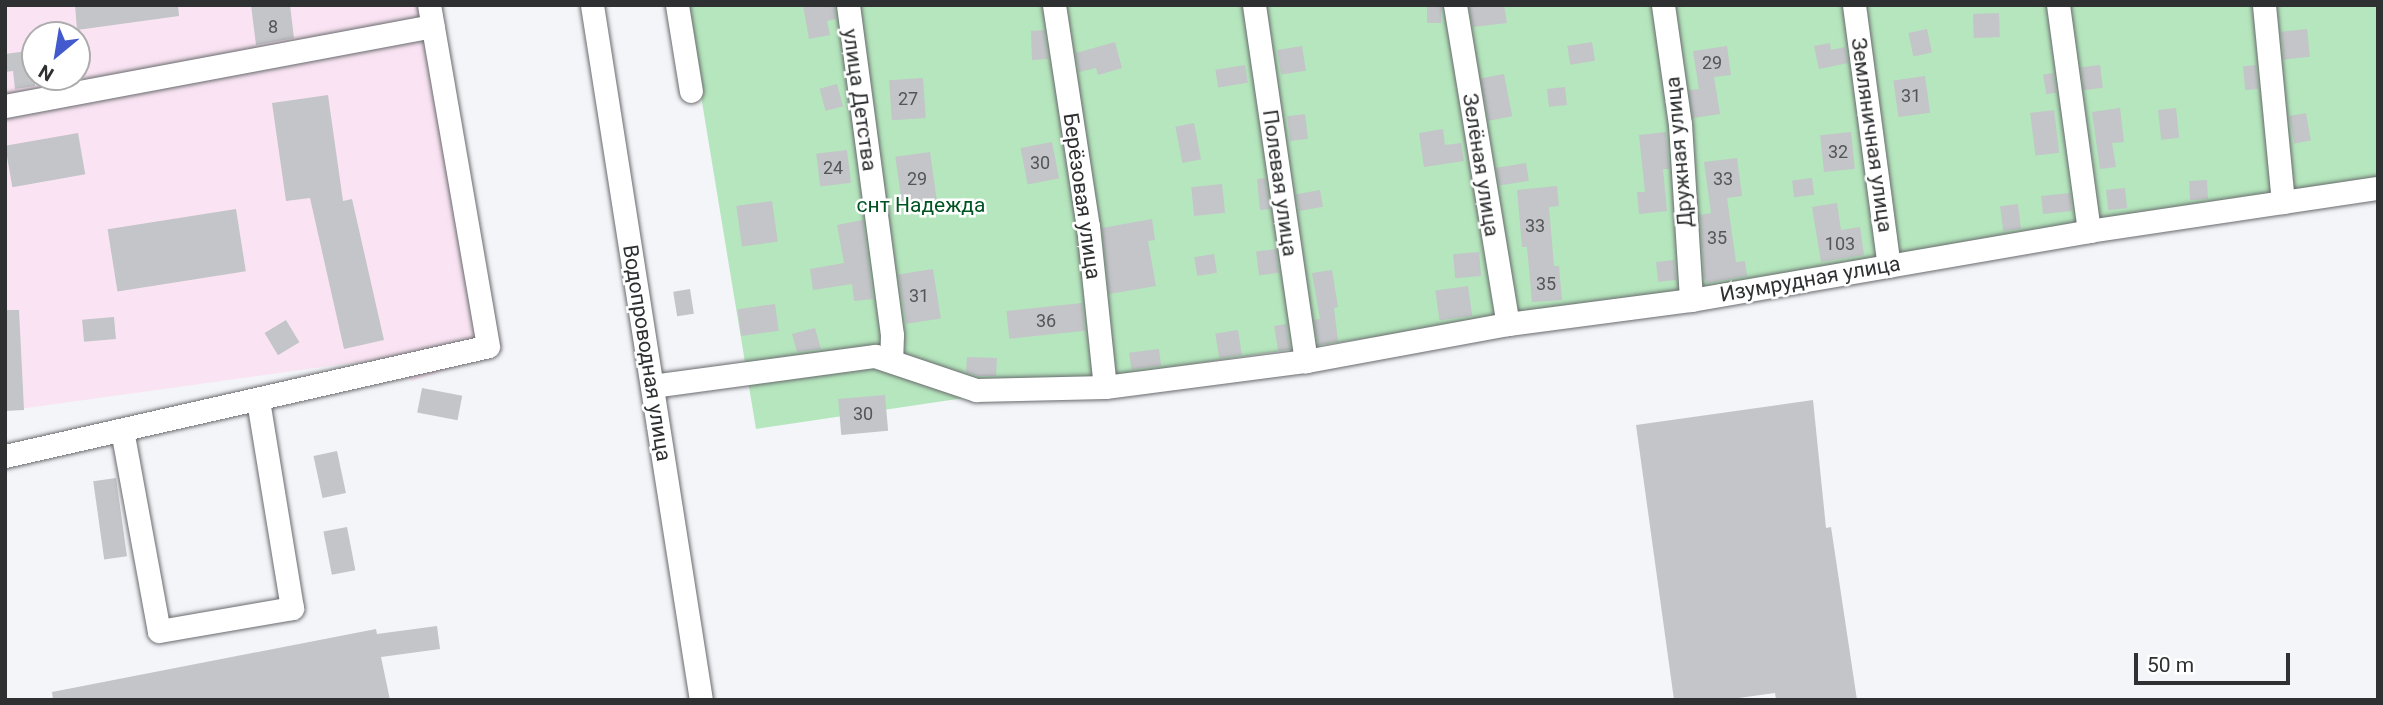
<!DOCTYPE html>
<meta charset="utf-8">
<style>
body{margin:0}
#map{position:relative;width:2383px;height:705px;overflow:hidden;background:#f4f5f9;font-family:Roboto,sans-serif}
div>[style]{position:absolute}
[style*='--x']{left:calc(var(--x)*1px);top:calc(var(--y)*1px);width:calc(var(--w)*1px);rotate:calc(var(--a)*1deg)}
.industrial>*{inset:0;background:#fae4f3}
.green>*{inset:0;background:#b5e6bd}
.building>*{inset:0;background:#c3c5c8;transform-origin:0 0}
.roads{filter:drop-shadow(0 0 2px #696b6e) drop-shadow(0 0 2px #696b6e)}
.minor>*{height:23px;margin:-11.5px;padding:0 11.5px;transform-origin:11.5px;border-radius:11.5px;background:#fff}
span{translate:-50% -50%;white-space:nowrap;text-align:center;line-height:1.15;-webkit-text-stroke:5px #fff;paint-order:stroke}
.number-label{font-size:18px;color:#545557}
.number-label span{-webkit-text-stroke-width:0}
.street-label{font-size:21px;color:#2f3031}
.park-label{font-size:21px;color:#005421}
.frame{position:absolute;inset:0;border:7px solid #2f3031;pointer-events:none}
.north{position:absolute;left:21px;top:21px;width:70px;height:70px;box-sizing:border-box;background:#fff;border:2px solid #acacad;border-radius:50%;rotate:210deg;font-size:19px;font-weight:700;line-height:28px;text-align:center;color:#2f3031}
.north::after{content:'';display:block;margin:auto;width:24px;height:32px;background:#435ace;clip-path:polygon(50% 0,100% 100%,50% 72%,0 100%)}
.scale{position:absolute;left:2134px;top:653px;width:156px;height:32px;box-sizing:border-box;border:4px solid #2f3031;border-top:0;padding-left:9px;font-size:21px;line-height:24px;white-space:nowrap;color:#2f3031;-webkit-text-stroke:5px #fff;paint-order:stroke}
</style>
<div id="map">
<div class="industrial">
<i style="clip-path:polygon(evenodd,5px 5px,427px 5px,503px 351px,412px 381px,388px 365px,358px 362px,5px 411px,5px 5px,35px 35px,77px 35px,77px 77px,35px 77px,35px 35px)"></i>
</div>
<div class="green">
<i style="clip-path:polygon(686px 5px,2378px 5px,2378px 188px,756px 429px)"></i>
</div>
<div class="building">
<i style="clip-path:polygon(75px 5px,178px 5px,179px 16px,77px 30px)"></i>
<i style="clip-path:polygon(251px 5px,290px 5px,294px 38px,256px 45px)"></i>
<i style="clip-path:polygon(803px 5px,834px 5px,836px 19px,827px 21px,830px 35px,809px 39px)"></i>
<i style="left:1427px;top:5px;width:14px;height:18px"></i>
<i style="clip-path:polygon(1469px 5px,1504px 5px,1507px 23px,1473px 27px)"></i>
<i style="left:1999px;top:13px;width:24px;height:26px;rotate:88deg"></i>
<i style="left:1927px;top:29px;width:24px;height:19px;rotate:78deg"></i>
<i style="left:2307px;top:29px;width:28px;height:26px;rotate:84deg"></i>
<i style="clip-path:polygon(1044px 30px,1048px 59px,1032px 60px,1031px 31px)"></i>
<i style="clip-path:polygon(1115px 42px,1122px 68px,1098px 75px,1096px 68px,1079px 72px,1076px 53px)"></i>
<i style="left:1592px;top:42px;width:19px;height:25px;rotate:81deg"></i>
<i style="clip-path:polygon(1830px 43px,1831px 50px,1845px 47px,1848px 63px,1819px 69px,1814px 46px)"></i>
<i style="left:1302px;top:46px;width:25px;height:25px;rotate:81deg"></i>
<i style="clip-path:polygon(1727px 46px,1731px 75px,1714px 77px,1720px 114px,1693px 118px,1689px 90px,1699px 89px,1693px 51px)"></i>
<i style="clip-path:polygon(35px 50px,35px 86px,15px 89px,13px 71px,5px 72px,5px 54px)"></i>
<i style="left:1245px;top:65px;width:18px;height:30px;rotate:81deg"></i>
<i style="left:2100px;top:65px;width:23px;height:19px;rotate:83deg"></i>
<i style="left:2256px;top:65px;width:24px;height:13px;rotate:85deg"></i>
<i style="left:2053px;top:73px;width:20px;height:10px;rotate:81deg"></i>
<i style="left:1504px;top:74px;width:43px;height:24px;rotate:79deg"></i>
<i style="left:1925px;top:76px;width:37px;height:32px;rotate:82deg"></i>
<i style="left:923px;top:78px;width:40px;height:34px;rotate:86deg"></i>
<i style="left:837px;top:84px;width:23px;height:18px;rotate:75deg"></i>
<i style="left:1565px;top:87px;width:18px;height:18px;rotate:84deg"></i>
<i style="clip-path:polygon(328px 95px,343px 201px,352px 199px,384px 340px,344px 349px,310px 198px,286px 201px,272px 103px)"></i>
<i style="clip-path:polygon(2120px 108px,2124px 142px,2112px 143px,2116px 167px,2100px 169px,2092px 112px)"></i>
<i style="left:2176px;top:108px;width:30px;height:18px;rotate:84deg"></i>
<i style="left:2054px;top:110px;width:43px;height:24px;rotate:83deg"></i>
<i style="left:2306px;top:113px;width:28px;height:17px;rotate:80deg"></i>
<i style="left:1305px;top:114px;width:25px;height:18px;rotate:83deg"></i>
<i style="left:1194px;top:123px;width:37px;height:19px;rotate:79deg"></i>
<i style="clip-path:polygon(1443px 129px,1445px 145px,1461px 143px,1464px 161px,1424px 167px,1419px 133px)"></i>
<i style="clip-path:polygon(1666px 132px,1669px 169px,1663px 169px,1667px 211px,1639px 214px,1637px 192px,1645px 192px,1639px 135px)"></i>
<i style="left:1851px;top:132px;width:37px;height:31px;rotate:84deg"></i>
<i style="left:78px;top:133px;width:42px;height:74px;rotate:80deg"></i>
<i style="left:1052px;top:142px;width:37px;height:32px;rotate:79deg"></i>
<i style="left:847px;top:150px;width:33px;height:31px;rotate:83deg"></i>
<i style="left:930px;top:152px;width:49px;height:35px;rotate:82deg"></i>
<i style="clip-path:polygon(1737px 158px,1742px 196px,1727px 198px,1736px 262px,1745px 261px,1747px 276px,1707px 283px,1704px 278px,1700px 215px,1711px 213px,1704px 162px)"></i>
<i style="left:1526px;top:163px;width:18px;height:30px;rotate:81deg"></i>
<i style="clip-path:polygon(1265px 178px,1270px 209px,1260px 210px,1257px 179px)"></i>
<i style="left:1812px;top:178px;width:17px;height:20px;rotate:83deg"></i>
<i style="left:2207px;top:180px;width:19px;height:18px;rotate:87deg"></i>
<i style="left:1222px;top:184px;width:29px;height:31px;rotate:84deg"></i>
<i style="clip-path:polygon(1557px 186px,1559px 206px,1549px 207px,1554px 266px,1559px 266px,1562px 300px,1532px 302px,1527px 247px,1522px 247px,1517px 190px)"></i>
<i style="left:2125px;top:188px;width:20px;height:19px;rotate:84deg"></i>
<i style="left:1320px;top:190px;width:17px;height:24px;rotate:80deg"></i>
<i style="left:2070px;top:193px;width:18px;height:29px;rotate:84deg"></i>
<i style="left:772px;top:201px;width:41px;height:36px;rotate:82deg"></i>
<i style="clip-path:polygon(1837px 203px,1841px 230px,1860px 227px,1864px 255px,1821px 262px,1812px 207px)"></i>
<i style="left:2018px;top:204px;width:25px;height:18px;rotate:83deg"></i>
<i style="left:236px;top:209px;width:63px;height:130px;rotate:81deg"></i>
<i style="clip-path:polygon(1152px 219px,1155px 240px,1148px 241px,1156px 286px,1109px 294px,1102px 228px)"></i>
<i style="clip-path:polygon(863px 220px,873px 299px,854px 301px,852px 284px,813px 290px,810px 269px,844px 263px,837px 225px)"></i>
<i style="left:1276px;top:249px;width:24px;height:20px;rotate:83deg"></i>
<i style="left:1479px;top:252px;width:24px;height:26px;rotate:85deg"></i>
<i style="left:1214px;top:254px;width:19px;height:20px;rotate:81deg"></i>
<i style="left:1674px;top:260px;width:20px;height:18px;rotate:84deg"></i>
<i style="left:933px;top:269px;width:50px;height:35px;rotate:81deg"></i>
<i style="clip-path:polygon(1332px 270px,1338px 307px,1334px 308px,1338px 341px,1318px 345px,1314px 320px,1320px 319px,1312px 273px)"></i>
<i style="left:1468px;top:286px;width:30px;height:33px;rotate:82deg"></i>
<i style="left:690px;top:289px;width:25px;height:17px;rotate:81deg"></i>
<i style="left:1082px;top:303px;width:28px;height:76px;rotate:84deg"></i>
<i style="left:775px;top:304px;width:27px;height:38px;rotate:82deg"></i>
<i style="clip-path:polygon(5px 310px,19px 310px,24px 410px,5px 411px)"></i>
<i style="left:114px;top:317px;width:22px;height:32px;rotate:85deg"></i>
<i style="left:286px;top:320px;width:26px;height:25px;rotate:59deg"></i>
<i style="left:1286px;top:324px;width:25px;height:12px;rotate:81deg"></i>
<i style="clip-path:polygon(815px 328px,821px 349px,797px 352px,792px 334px)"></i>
<i style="left:1238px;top:330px;width:25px;height:23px;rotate:81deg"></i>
<i style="left:1159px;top:349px;width:17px;height:30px;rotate:83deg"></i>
<i style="clip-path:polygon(967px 357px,997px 358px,996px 376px,978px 376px,966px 372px)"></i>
<i style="left:422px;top:388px;width:41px;height:25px;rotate:11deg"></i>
<i style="left:885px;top:395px;width:36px;height:47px;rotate:85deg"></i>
<i style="clip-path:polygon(1813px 400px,1826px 528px,1831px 527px,1857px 700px,1776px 700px,1775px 693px,1724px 700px,1674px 700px,1636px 425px)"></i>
<i style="left:337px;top:451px;width:43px;height:24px;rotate:78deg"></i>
<i style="left:116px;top:478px;width:79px;height:23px;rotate:82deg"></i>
<i style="left:347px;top:527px;width:44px;height:24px;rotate:79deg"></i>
<i style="clip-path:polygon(437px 626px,440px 649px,381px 657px,390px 700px,53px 700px,52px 692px,376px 629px,377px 634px)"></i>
</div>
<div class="roads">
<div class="minor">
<i style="--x:592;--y:5;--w:703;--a:81.09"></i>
<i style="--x:677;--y:5;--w:87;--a:80.8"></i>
<i style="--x:848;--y:5;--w:333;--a:82.4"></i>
<i style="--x:892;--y:335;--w:26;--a:92"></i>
<i style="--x:1054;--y:5;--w:224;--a:81.3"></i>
<i style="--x:1088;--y:226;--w:162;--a:84"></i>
<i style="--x:1254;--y:5;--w:360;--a:81.7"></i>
<i style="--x:1455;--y:5;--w:323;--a:80.6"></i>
<i style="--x:1663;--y:5;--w:120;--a:81.9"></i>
<i style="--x:1680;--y:124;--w:176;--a:86.4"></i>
<i style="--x:1854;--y:5;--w:263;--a:82.4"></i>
<i style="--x:2264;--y:5;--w:198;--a:84.5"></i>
<i style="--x:5;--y:106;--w:435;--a:-10.6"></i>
<i style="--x:2089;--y:231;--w:292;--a:-8.5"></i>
<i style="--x:652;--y:386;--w:225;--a:-7.7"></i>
<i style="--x:875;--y:356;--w:107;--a:18.6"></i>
<i style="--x:976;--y:390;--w:129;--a:-1.3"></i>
<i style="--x:1105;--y:387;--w:203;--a:-7.4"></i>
<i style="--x:1306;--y:361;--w:205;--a:-10.4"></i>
<i style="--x:1508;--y:324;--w:185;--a:-7.5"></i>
<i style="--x:1691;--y:300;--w:404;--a:-9.8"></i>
<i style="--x:2089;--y:231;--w:228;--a:-97.8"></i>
<i style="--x:122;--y:430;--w:204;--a:79.6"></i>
<i style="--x:159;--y:631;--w:135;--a:-9.8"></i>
<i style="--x:292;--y:608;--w:211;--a:-99.3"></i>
<i style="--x:5;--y:456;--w:495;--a:-12.8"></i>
<i style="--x:488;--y:346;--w:346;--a:-99.8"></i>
</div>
</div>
<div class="number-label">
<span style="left:273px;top:27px">8</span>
<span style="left:1712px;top:63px">29</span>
<span style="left:1911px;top:96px">31</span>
<span style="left:908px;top:99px">27</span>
<span style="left:1838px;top:152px">32</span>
<span style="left:1040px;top:163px">30</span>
<span style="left:833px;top:168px">24</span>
<span style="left:917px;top:179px">29</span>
<span style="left:1723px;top:179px">33</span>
<span style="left:1535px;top:226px">33</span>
<span style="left:1717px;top:238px">35</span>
<span style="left:1840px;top:244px">103</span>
<span style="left:1546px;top:284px">35</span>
<span style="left:919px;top:296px">31</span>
<span style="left:1046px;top:321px">36</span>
<span style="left:863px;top:414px">30</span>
</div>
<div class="street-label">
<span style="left:860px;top:100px;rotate:82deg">улица Детства</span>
<span style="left:1872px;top:135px;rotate:82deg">Земляничная улица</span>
<span style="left:1679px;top:152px;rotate:-95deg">Дружная улица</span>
<span style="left:1481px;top:165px;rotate:81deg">Зелёная улица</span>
<span style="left:1280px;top:183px;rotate:82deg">Полевая улица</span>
<span style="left:1082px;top:196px;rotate:82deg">Берёзовая улица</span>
<span style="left:1810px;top:279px;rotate:-10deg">Изумрудная улица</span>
<span style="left:647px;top:353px;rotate:81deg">Водопроводная улица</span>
</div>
<div class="park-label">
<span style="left:921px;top:205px">снт Надежда</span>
</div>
<div class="frame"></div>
<div class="north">N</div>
<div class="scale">50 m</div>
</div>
